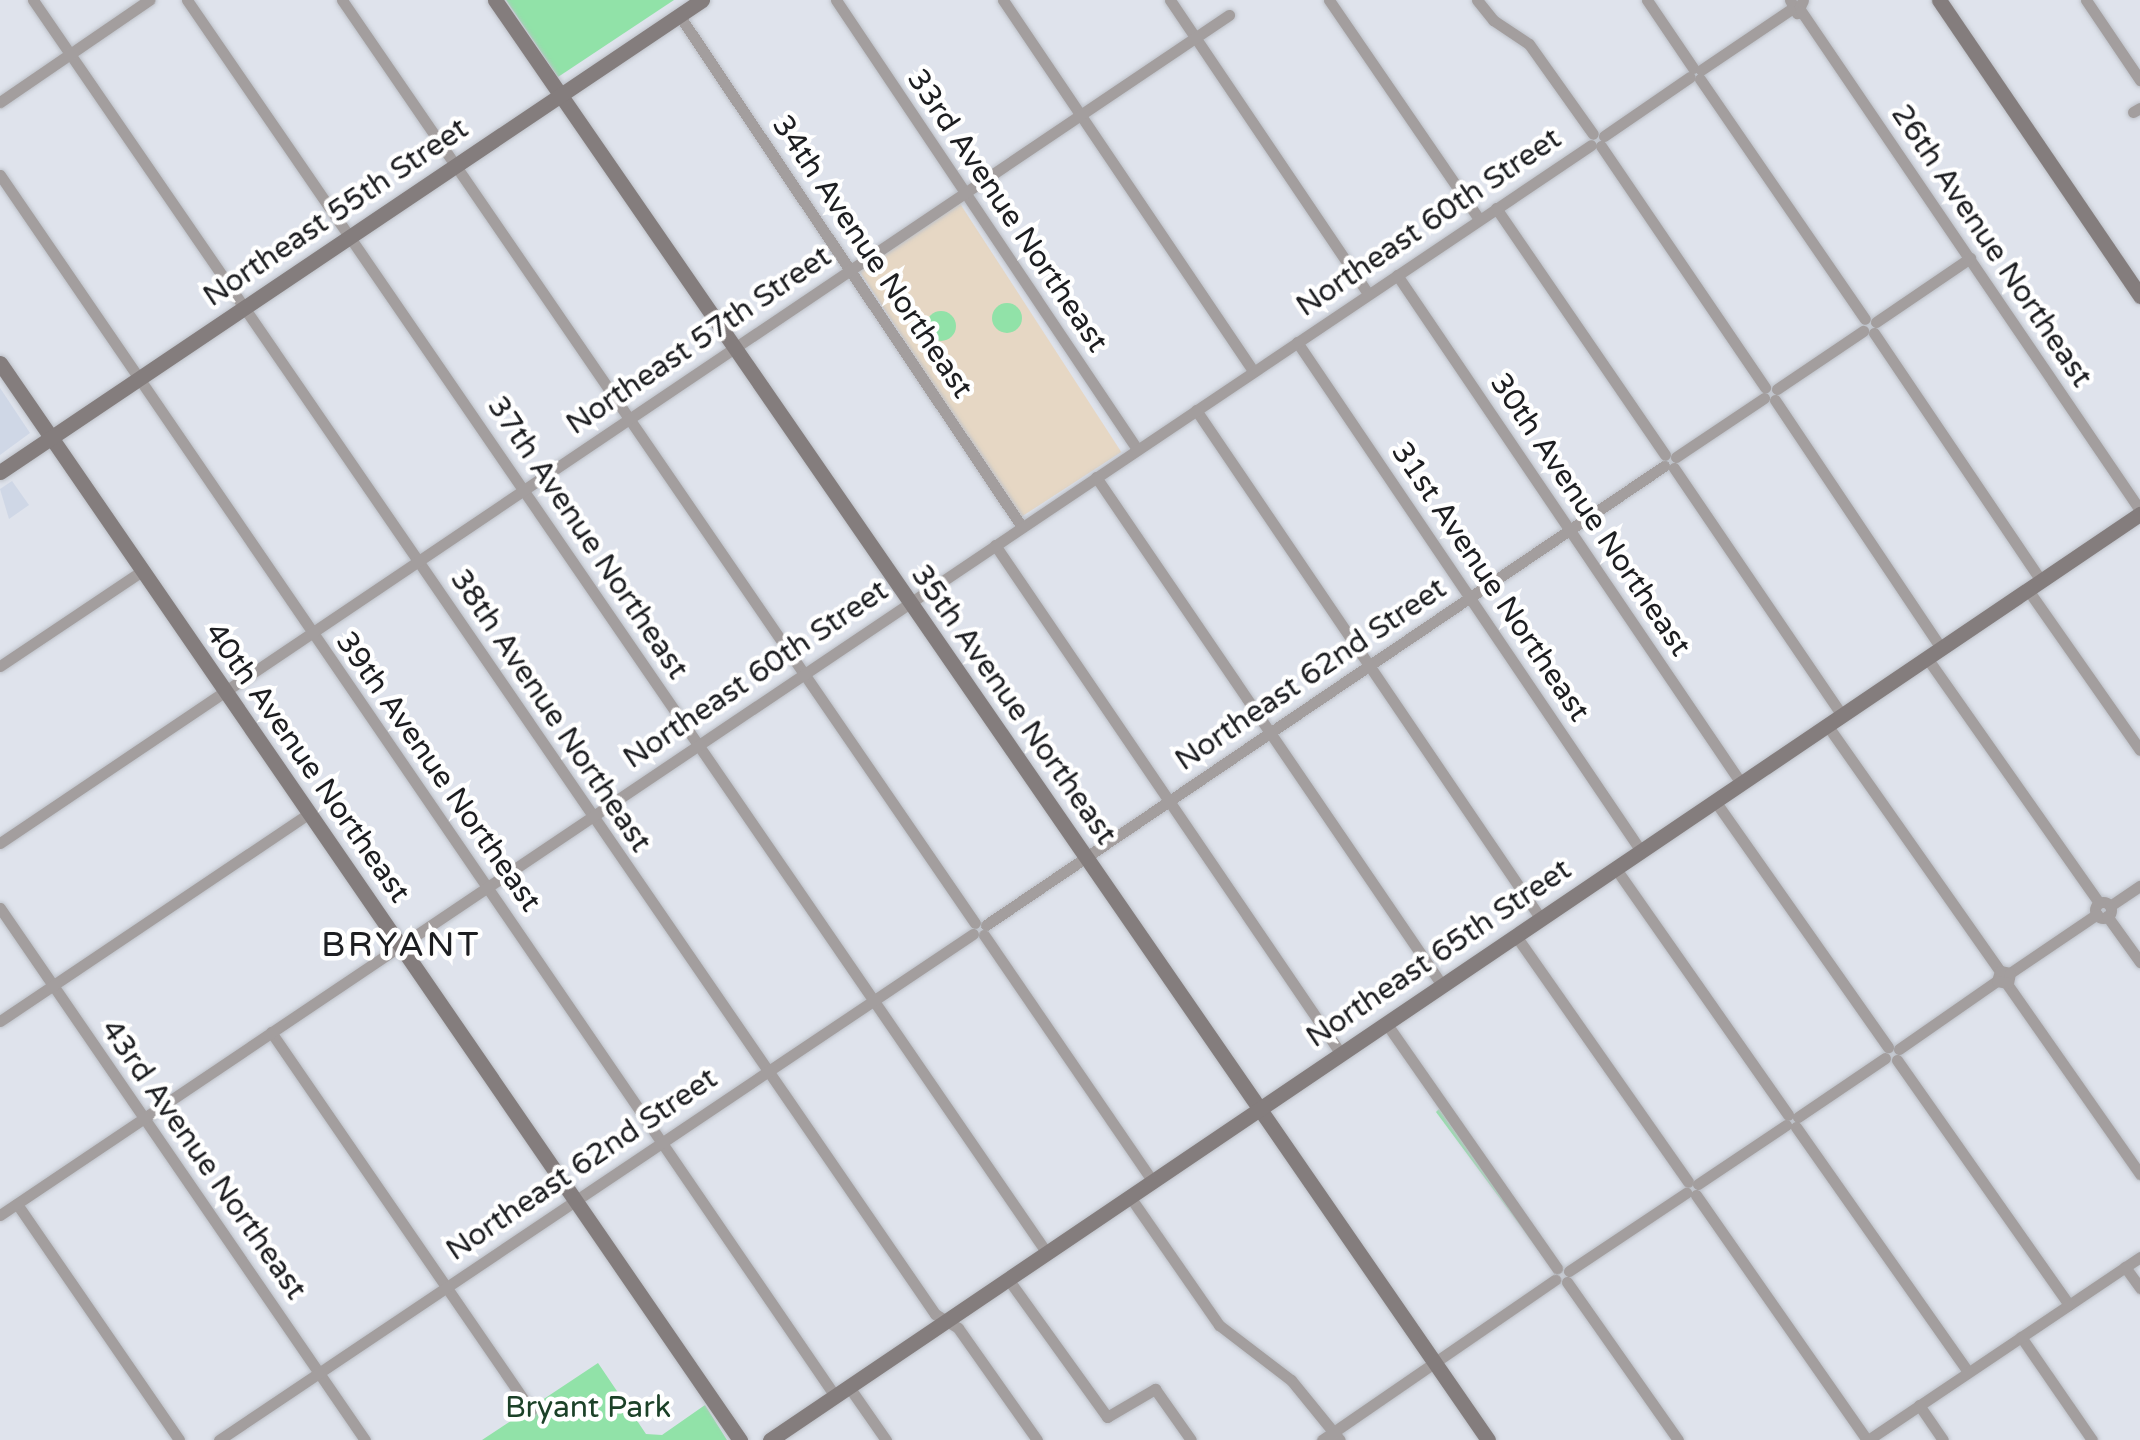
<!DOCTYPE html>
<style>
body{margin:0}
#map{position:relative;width:2140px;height:1440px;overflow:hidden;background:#dfe3ec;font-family:"Varela Round",sans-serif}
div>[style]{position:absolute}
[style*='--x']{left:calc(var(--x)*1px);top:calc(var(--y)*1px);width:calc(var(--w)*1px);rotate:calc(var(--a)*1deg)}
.built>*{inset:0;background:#cfd7e6}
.education>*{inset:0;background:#e6d7c4;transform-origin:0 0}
.green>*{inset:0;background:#91e2a8}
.round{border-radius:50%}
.roads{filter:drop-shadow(0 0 2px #bcc0c7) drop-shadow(0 0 2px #bcc0c7)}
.street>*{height:11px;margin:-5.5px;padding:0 5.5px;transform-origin:5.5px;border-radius:5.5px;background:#a39e9e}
.street>.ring{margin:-5.5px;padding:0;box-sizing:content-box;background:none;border:11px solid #a39e9e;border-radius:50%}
.secondary>*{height:15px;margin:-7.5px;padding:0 7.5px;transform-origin:7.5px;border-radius:7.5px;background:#847d7d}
span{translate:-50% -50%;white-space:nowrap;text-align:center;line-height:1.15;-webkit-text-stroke:9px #fff;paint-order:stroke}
.street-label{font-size:30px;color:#1d1e21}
.park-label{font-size:30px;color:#1c4128}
.quarter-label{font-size:35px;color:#1d1e21;letter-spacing:2.5px}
</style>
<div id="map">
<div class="built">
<i style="clip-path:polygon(0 388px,30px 433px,0 455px)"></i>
<i style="clip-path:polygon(12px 481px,29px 505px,9px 519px,0 489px)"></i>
</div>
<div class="education">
<i style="left:959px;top:202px;width:298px;height:121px;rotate:57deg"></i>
</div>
<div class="green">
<i style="clip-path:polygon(506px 0,674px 0,558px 77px)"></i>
<i class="round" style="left:992px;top:303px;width:30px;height:30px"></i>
<i class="round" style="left:926px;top:311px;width:30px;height:30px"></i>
<i style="clip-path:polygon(1439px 1109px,1550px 1266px,1436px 1112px)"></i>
<i style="clip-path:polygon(598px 1363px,646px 1434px,662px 1435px,705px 1405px,727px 1440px,482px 1440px)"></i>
</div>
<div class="roads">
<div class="street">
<i style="--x:33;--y:0;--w:1594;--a:55.53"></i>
<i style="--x:935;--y:1314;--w:27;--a:31"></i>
<i style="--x:958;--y:1328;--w:137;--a:54.8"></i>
<i style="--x:187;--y:0;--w:1520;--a:55.54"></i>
<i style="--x:342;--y:0;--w:1119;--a:55.56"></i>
<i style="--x:836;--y:0;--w:541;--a:56.16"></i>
<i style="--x:1003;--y:0;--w:447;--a:56"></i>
<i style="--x:1170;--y:0;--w:354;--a:56"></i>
<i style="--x:1329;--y:0;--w:265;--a:55.6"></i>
<i style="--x:1477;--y:0;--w:26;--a:51"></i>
<i style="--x:1493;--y:20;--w:43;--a:33.7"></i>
<i style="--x:1529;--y:44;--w:110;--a:54.6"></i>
<i style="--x:1647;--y:0;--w:82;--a:55.9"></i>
<i style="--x:1790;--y:0;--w:15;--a:62"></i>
<i style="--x:1797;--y:13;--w:14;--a:-65"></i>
<i style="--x:2086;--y:0;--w:97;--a:56"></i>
<i style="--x:1801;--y:11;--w:603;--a:55.81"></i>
<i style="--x:679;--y:15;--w:616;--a:56.18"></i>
<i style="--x:1701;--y:70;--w:107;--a:-34"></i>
<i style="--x:1700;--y:79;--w:291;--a:55.5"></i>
<i style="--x:0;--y:102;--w:181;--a:-34.4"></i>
<i style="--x:2133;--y:112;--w:8;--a:-30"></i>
<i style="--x:1604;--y:136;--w:104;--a:-34.5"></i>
<i style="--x:1601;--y:146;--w:292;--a:55.8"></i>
<i style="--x:0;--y:175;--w:1479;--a:55.63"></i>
<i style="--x:1496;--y:208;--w:299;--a:55.6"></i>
<i style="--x:1397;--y:275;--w:614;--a:55.9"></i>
<i style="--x:1876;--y:322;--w:114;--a:-34.2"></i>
<i style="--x:1874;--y:333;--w:299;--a:56"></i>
<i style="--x:1297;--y:342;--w:614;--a:55.95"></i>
<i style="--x:1777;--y:389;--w:104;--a:-34"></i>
<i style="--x:1775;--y:400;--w:298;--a:56.2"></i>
<i style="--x:1196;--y:410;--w:615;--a:55.87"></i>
<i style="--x:1676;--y:457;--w:106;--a:-33.8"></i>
<i style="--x:1674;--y:468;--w:299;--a:55.8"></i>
<i style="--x:1096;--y:477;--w:615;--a:55.74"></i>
<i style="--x:995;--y:545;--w:615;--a:55.79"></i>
<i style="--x:2028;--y:590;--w:195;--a:55"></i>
<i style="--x:1927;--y:658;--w:299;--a:54.9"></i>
<i style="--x:0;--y:666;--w:171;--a:-33.8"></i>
<i style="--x:1827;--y:725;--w:301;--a:54.9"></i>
<i style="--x:1715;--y:801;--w:301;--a:54.9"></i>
<i style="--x:0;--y:843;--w:1482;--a:-33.97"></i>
<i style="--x:1616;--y:869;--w:300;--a:55"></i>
<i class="ring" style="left:2095px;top:902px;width:5px;height:5px"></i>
<i style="--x:2110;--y:906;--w:36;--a:-34"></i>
<i style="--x:0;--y:908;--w:645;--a:55.55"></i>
<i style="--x:2107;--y:916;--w:57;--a:54.3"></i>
<i style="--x:986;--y:925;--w:819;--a:-34.1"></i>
<i style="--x:984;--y:935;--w:299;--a:55.6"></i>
<i style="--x:1516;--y:936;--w:300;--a:55"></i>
<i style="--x:2010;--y:973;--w:105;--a:-34.1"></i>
<i style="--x:2007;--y:984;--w:232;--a:55"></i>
<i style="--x:0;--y:1021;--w:372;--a:-33.9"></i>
<i style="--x:1386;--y:1023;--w:299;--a:55.1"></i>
<i style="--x:271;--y:1032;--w:459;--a:55.5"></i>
<i style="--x:1899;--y:1049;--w:119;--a:-34.8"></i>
<i style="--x:1997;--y:981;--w:10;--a:-73"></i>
<i style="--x:2000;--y:971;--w:10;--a:11"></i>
<i style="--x:2010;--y:973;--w:10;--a:101"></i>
<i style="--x:2008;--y:983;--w:11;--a:-170"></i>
<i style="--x:1897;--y:1060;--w:299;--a:54.9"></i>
<i style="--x:1798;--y:1117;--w:105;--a:-34.1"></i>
<i style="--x:1796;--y:1127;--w:299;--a:54.9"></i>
<i style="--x:1698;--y:1184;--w:106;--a:-33.8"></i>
<i style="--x:1696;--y:1195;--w:299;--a:55.1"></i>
<i style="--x:1130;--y:1197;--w:156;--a:55.2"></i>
<i style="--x:1219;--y:1325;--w:91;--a:37.4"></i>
<i style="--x:1291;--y:1380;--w:77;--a:50.8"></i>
<i style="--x:17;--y:1204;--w:286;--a:55.5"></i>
<i style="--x:0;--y:1215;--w:1917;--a:-33.92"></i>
<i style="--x:2125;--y:1267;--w:26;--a:54"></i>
<i style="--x:1569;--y:1271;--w:141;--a:-33.7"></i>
<i style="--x:1008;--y:1279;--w:170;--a:54.3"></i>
<i style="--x:1107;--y:1417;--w:56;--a:-30.3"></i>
<i style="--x:1155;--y:1389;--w:62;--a:54.8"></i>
<i style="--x:1567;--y:1282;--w:193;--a:54.9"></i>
<i style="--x:2021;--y:1337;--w:125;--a:55.4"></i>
<i style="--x:849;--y:1387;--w:65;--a:55.1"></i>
<i style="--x:1919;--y:1405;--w:42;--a:55.6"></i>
<i style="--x:219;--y:1440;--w:908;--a:-33.87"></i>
<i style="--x:1322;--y:1440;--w:283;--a:-34.5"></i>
<i style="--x:1868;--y:1440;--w:328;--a:-33.9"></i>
</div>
<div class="secondary">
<i style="--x:495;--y:0;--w:1749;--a:55.41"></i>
<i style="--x:1939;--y:0;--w:358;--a:55.8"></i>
<i style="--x:0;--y:363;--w:1307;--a:55.51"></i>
<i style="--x:0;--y:472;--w:846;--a:-33.92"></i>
<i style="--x:770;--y:1440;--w:1654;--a:-34.06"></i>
</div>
</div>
<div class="street-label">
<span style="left:1007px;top:211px;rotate:56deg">33rd Avenue Northeast</span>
<span style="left:336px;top:213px;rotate:-34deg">Northeast 55th Street</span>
<span style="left:1429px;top:223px;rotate:-34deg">Northeast 60th Street</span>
<span style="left:1991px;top:246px;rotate:56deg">26th Avenue Northeast</span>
<span style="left:872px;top:257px;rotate:56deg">34th Avenue Northeast</span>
<span style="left:699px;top:341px;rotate:-34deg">Northeast 57th Street</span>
<span style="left:1590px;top:515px;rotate:56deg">30th Avenue Northeast</span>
<span style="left:587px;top:538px;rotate:56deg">37th Avenue Northeast</span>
<span style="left:1490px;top:582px;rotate:56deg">31st Avenue Northeast</span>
<span style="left:756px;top:675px;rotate:-34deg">Northeast 60th Street</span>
<span style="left:1311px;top:675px;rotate:-34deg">Northeast 62nd Street</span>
<span style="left:1013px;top:705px;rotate:55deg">35th Avenue Northeast</span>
<span style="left:550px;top:711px;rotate:56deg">38th Avenue Northeast</span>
<span style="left:307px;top:763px;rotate:55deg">40th Avenue Northeast</span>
<span style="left:438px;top:772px;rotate:55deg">39th Avenue Northeast</span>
<span style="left:1439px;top:954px;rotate:-34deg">Northeast 65th Street</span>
<span style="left:203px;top:1160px;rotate:55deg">43rd Avenue Northeast</span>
<span style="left:582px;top:1165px;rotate:-34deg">Northeast 62nd Street</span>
</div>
<div class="park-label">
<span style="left:588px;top:1408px">Bryant Park</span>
</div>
<div class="quarter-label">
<span style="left:401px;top:945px">BRYANT</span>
</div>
</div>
